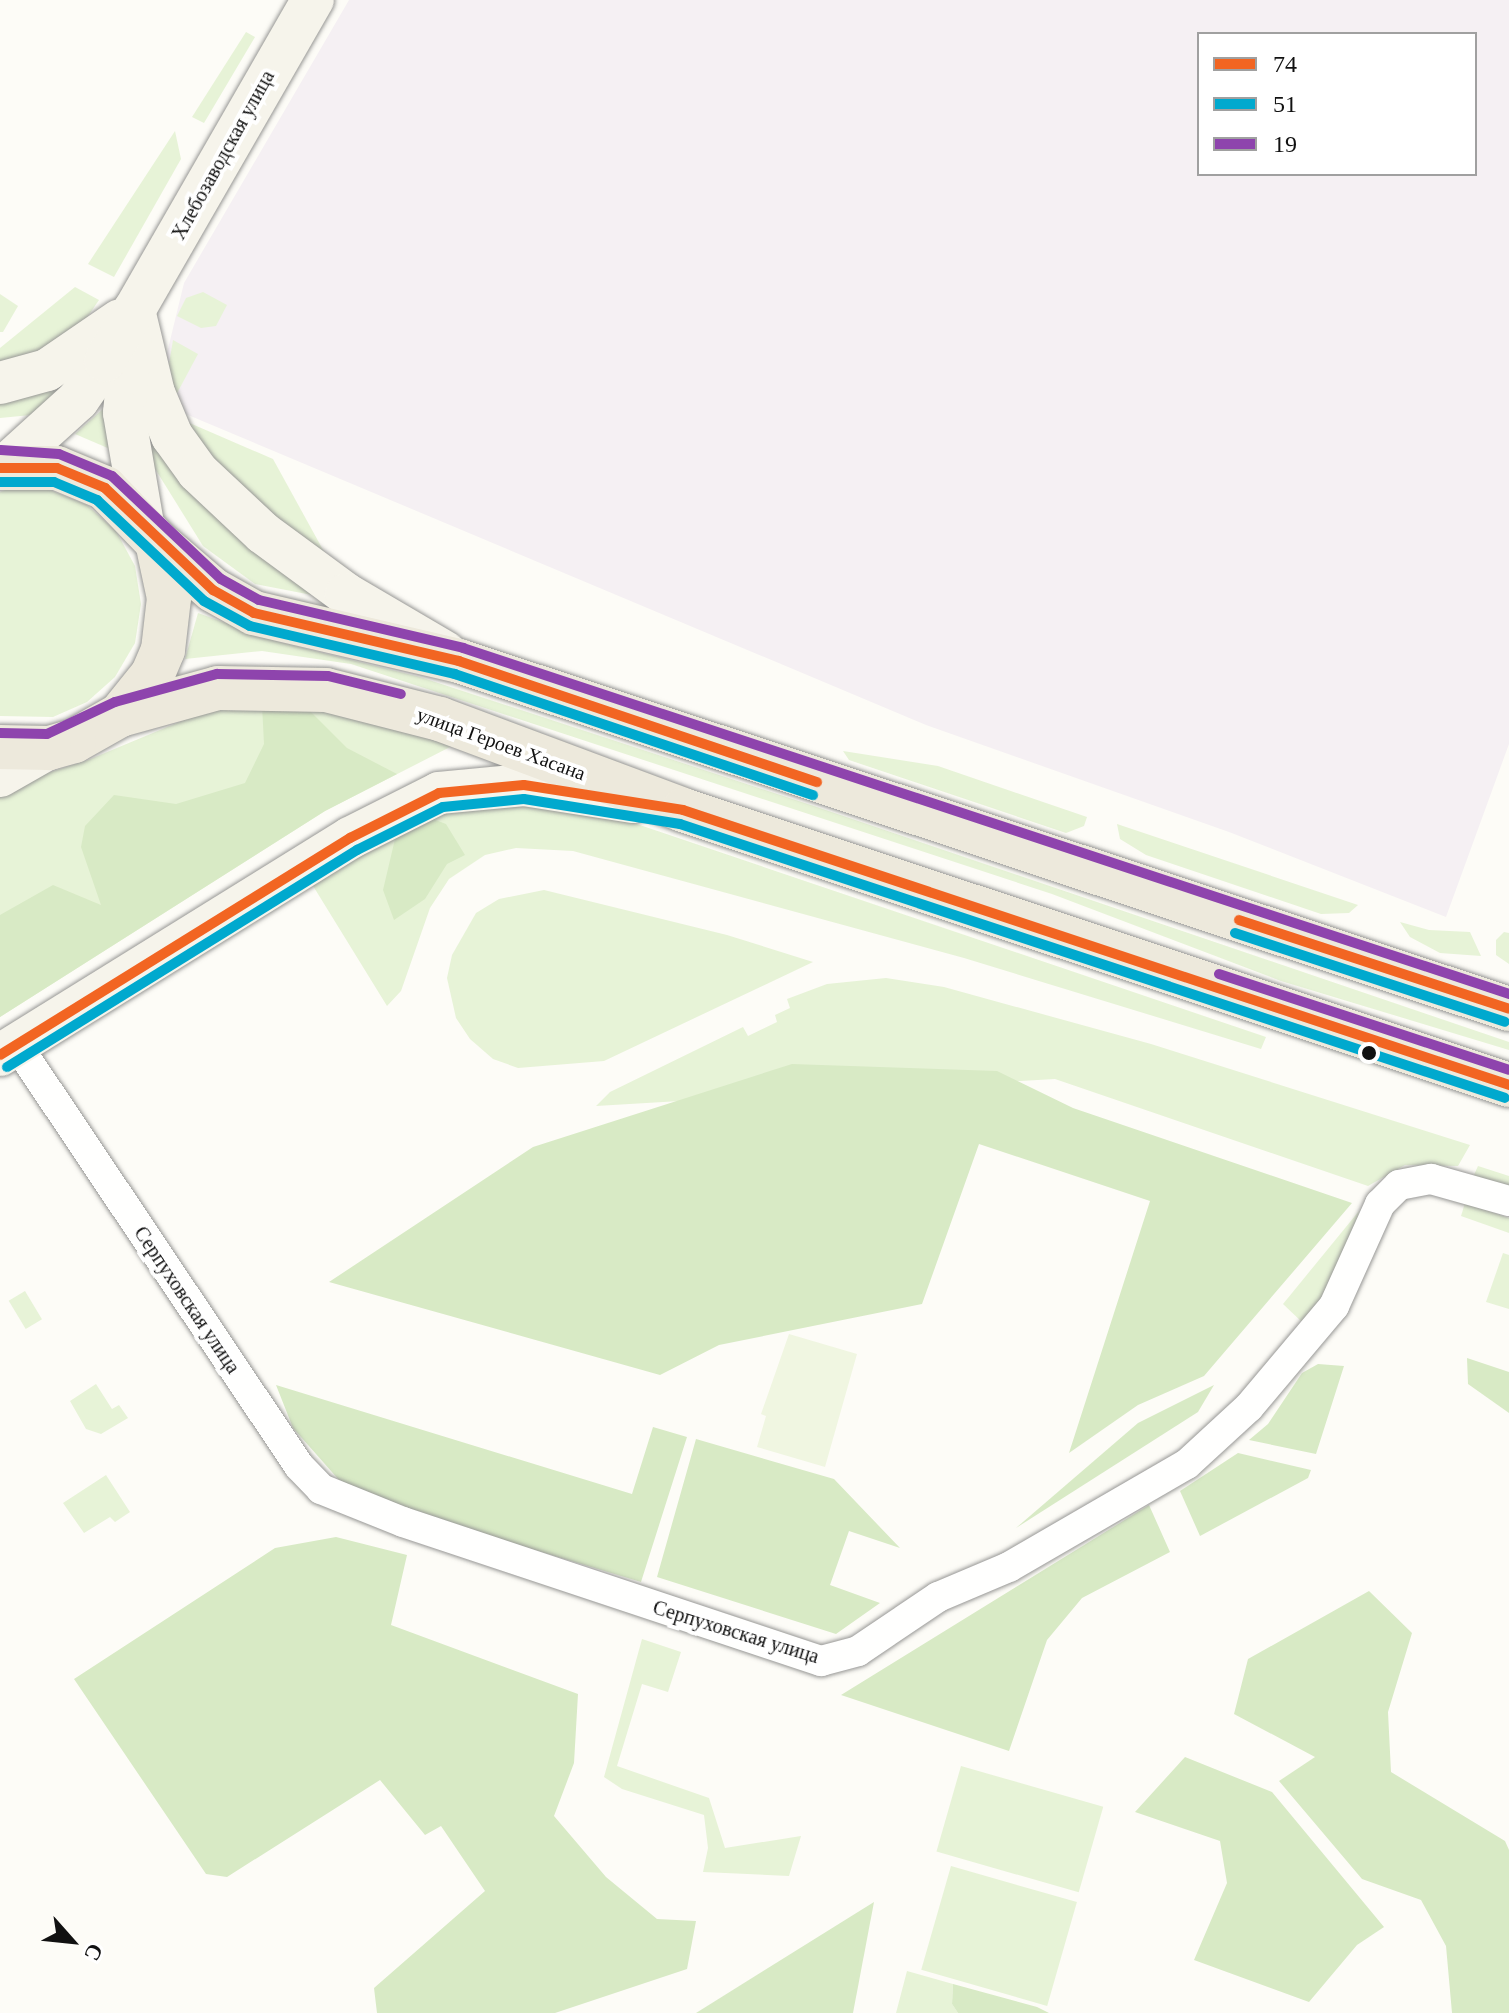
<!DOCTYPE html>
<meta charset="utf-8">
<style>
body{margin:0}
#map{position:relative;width:1509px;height:2013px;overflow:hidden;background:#fdfcf7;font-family:Georgia,serif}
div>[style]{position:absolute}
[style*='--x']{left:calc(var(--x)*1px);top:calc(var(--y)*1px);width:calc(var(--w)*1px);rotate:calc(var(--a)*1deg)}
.industrial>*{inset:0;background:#f5f0f3}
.green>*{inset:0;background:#e7f3d7;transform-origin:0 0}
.forest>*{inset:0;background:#d8eac5}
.pitch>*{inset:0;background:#f0f6e1}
.roads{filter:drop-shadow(0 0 2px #979795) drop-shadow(0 0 2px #979795)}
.minor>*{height:30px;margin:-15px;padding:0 15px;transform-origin:15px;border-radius:15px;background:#fffffe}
.secondary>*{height:42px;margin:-21px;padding:0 21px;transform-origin:21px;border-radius:21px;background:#f6f4eb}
.primary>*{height:44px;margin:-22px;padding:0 22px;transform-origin:22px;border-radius:22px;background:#ede9dc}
.bus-1>*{height:10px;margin:-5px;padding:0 5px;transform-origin:5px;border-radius:5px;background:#f26522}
.bus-2>*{height:10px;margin:-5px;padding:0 5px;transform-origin:5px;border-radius:5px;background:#00a9ce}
.bus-3>*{height:10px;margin:-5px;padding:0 5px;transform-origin:5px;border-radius:5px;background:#8e44ad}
.dots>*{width:22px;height:22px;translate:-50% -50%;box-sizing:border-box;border:4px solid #fff;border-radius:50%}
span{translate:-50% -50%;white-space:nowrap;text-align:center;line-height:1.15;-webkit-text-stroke:8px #fff;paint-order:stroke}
.street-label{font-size:20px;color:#111}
.legend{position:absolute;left:1197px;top:32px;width:280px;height:144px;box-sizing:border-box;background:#fff;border:2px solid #a0a0a0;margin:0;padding:10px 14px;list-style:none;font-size:24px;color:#111}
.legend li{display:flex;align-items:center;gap:16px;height:40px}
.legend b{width:40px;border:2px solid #a0a0a0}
.north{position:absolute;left:32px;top:1901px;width:80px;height:80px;-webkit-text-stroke:6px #fff;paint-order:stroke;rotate:117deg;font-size:22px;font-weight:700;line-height:32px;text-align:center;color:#111}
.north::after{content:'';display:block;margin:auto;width:28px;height:36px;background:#111;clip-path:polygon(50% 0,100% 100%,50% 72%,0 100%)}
</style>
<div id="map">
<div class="industrial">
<i style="clip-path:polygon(evenodd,349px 0,1509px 0,1509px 744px,1446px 917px,1229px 832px,926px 725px,169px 407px,166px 357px,184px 283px,349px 0,1199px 34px,1475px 34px,1475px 174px,1199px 174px,1199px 34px)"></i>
</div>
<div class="green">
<i style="clip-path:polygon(246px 32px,255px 37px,204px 123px,192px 117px)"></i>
<i style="clip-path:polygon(175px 131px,181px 159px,114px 277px,88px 264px)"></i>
<i style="clip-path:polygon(75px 287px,99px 300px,84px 322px,50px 352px,0 369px,0 348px)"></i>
<i style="clip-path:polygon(203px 292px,227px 305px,216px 326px,201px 328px,177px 316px,186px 298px)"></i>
<i style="clip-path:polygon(0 294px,18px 306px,3px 332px,0 332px)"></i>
<i style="clip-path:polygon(173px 340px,198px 354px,175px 397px,169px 364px)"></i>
<i style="clip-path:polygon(72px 383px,31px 415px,0 418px,0 399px)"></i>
<i style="clip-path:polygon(144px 405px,317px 596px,255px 584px,203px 546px,149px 459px)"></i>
<i style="clip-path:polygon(103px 409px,108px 411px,110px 449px,75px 434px)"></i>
<i style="clip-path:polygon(178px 418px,273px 459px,333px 568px,207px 458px)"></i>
<i style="clip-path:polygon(11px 488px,50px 490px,87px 505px,116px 531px,135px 566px,141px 604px,135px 643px,115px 677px,87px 702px,53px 717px,0 716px,0 492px)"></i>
<i style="clip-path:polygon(198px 613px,279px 642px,420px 677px,814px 806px,1509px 1042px,1509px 1050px,1281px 981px,1052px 894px,351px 664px,262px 651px,185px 659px)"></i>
<i style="clip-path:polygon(234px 705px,349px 712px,452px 746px,325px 811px,0 1017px,0 788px,88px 760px,196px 715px)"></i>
<i style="clip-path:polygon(843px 751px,938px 766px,1087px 817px,1084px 826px,1066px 833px,849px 760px)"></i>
<i style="clip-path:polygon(484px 795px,622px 819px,1266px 1037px,1261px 1049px,964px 958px,573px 851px,516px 848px,485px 855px,449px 879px,430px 908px,401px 991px,387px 1006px,310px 881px,377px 840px)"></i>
<i style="clip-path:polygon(1117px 824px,1358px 905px,1349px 913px,1321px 914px,1146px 855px,1120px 839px)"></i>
<i style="clip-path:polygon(544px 890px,727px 935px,813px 962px,604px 1061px,518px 1068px,493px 1059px,470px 1039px,456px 1018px,447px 978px,452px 955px,476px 913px,499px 899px)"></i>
<i style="clip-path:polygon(1400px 922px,1429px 930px,1470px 932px,1481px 956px,1440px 953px,1410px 937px)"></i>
<i style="clip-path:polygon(1504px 932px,1509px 933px,1509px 964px,1496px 955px,1496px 940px)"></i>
<i style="clip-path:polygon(886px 978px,944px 987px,1151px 1044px,1470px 1145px,1458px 1166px,1405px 1165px,1368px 1186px,1055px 1079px,596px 1106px,610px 1092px,743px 1027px,748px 1036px,777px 1022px,775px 1015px,790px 1008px,787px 999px,827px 984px)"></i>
<i style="clip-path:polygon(1478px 1166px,1509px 1176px,1509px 1189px,1473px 1177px)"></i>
<i style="clip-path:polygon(1465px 1203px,1509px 1218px,1509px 1233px,1461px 1216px)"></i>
<i style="clip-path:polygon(1359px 1211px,1343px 1266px,1304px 1324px,1283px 1304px)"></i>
<i style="clip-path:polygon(1503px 1253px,1509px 1255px,1509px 1309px,1486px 1302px)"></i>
<i style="left:25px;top:1291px;width:33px;height:19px;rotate:59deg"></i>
<i style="clip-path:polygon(96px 1384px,112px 1409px,119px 1405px,128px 1418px,101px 1434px,86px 1429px,70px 1401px)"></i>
<i style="clip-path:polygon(106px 1475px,130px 1512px,115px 1522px,110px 1517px,84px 1533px,63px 1503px)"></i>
<i style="clip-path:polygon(642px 1639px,681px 1652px,668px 1692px,642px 1684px,617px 1766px,709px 1798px,725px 1848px,801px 1836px,789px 1876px,703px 1872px,708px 1848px,704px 1815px,622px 1789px,604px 1777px)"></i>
<i style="left:961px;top:1766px;width:148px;height:89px;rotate:16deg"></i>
<i style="left:951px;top:1866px;width:131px;height:108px;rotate:16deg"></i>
<i style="clip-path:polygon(907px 1971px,953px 1984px,952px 2004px,958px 2013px,896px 2013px)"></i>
</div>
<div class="forest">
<i style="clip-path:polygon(262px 705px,305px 706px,347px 748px,397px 774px,325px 811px,0 1017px,0 915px,53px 885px,101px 905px,81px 847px,85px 826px,114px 795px,176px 804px,245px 783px,264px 744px)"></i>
<i style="clip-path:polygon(430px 818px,446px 824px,465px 855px,447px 864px,425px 899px,394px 920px,383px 890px,395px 839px)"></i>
<i style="clip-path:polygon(792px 1064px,997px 1071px,1073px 1108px,1352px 1203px,1204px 1376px,1138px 1405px,1069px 1453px,1150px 1201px,979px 1144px,922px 1304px,719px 1345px,660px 1375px,329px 1282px,533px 1147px)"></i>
<i style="clip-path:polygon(1467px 1358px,1509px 1372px,1509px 1413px,1468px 1384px)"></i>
<i style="clip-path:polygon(1318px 1364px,1344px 1366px,1316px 1454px,1249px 1440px,1268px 1424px,1302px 1373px)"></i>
<i style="clip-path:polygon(276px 1385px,632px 1494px,653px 1427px,687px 1437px,641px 1582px,401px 1510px,339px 1480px,293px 1428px)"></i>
<i style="clip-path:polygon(1214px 1385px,1198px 1412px,1016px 1528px,1138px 1423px)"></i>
<i style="clip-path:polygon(696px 1439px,834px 1479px,900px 1548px,849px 1531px,830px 1585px,880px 1603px,836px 1634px,657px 1577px)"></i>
<i style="clip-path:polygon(1238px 1453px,1311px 1470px,1308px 1478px,1200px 1536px,1180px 1491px)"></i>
<i style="clip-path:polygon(1149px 1505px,1170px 1552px,1082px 1598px,1047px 1640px,1009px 1751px,841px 1695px)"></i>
<i style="clip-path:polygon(336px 1537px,407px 1555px,391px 1625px,578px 1694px,574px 1763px,554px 1816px,606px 1877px,657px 1919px,696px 1921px,687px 1969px,555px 2013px,377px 2013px,374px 1988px,485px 1891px,441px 1826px,425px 1835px,380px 1780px,227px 1877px,206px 1874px,74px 1679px,275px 1548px)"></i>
<i style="clip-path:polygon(1369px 1591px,1412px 1633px,1388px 1712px,1391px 1772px,1505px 1841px,1509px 1850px,1509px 2013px,1452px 2013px,1446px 1946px,1421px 1900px,1362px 1879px,1279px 1781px,1315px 1757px,1234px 1714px,1248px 1659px)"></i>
<i style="clip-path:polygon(1185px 1757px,1272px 1792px,1384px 1927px,1357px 1945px,1309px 2002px,1194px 1960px,1227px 1883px,1220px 1841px,1135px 1812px)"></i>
<i style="clip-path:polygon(874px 1902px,853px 2013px,696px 2013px)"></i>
<i style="clip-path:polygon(953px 1984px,1037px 2007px,1049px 2013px,958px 2013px,952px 2004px)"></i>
</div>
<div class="pitch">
<i style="clip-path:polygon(789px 1334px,857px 1354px,825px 1467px,757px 1447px,766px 1416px,761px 1414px)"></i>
</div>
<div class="roads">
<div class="minor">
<i style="--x:17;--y:1045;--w:507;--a:56.18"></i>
<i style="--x:299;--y:1466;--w:32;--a:46"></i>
<i style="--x:321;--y:1489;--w:88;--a:21.9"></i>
<i style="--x:403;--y:1522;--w:441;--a:18.4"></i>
<i style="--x:821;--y:1661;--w:38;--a:-15"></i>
<i style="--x:858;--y:1651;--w:97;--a:-34"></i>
<i style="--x:938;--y:1597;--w:77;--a:-22.9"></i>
<i style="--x:1009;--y:1567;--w:206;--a:-30.1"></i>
<i style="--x:1187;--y:1464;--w:84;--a:-42.6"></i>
<i style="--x:1249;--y:1407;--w:132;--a:-49.9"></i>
<i style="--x:1334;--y:1306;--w:112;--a:-65.7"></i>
<i style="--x:1380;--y:1204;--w:27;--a:-45"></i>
<i style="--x:1399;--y:1185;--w:33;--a:-11"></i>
<i style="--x:1431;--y:1179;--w:81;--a:15.8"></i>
</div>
<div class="secondary">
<i style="--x:134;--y:310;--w:85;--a:76.5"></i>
<i style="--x:154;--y:393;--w:47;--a:67.3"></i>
<i style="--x:172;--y:436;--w:44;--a:54.2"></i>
<i style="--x:198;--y:472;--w:89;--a:43.2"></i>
<i style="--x:263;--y:533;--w:103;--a:36.3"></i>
<i style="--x:346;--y:594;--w:115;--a:30.4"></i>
<i style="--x:131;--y:339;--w:74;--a:95.4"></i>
<i style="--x:124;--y:413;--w:113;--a:80.3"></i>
<i style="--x:0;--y:383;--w:49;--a:-15.5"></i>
<i style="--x:47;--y:370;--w:88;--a:-34.4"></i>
<i style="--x:4;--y:467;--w:100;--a:-42.2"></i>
<i style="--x:78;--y:400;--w:47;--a:-55.3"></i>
<i style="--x:105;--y:361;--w:417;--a:-60.1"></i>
<i style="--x:0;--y:776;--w:56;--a:-29.7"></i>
<i style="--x:0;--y:1055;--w:412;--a:-31.8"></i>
<i style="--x:350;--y:838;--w:100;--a:-26.8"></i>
<i style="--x:439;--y:793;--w:85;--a:-5.4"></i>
<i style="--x:524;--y:785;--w:110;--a:8.9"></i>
</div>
<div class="primary">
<i style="--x:0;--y:468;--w:57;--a:0"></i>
<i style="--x:57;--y:468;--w:52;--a:22.6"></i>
<i style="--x:105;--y:488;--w:75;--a:46.1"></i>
<i style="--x:157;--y:542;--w:57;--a:77.9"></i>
<i style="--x:169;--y:598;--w:52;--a:96.6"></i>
<i style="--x:163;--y:650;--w:26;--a:113"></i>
<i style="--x:153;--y:674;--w:53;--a:128.8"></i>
<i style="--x:120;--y:715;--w:53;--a:150.5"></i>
<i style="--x:74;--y:741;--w:26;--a:164"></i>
<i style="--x:49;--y:748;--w:49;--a:-178.8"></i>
<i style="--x:157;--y:542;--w:74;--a:40.6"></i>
<i style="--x:213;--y:590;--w:47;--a:29.3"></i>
<i style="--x:254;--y:613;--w:211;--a:13.2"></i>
<i style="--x:459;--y:661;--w:1106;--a:18.34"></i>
<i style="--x:120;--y:715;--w:102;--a:-15.4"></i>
<i style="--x:218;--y:688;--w:108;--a:1.1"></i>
<i style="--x:326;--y:690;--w:118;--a:14.3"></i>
<i style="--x:440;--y:719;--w:259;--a:20.5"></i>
<i style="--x:683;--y:810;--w:871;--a:18.41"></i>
</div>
</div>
<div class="bus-1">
<i style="--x:0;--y:468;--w:57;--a:0"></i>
<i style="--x:57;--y:468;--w:52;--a:22.6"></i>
<i style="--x:105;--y:488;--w:149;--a:43.4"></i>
<i style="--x:213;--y:590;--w:47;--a:29.3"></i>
<i style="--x:254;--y:613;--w:211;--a:13.2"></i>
<i style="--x:459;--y:661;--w:378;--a:18.7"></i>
<i style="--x:1239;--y:920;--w:284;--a:18.2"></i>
<i style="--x:0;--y:1055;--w:412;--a:-31.8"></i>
<i style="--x:350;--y:838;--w:100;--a:-26.8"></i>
<i style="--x:439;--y:793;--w:85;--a:-5.4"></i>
<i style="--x:524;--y:785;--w:161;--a:8.9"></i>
<i style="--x:683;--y:810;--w:871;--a:18.41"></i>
</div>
<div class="bus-2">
<i style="--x:0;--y:482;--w:54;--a:0"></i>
<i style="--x:54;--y:482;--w:47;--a:22.7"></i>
<i style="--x:97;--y:500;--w:147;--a:43.3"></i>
<i style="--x:204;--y:601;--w:52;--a:28.5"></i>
<i style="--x:250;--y:626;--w:211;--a:13.2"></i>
<i style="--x:455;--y:674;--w:378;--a:18.7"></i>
<i style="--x:1235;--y:933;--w:284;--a:18.2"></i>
<i style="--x:7;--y:1067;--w:412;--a:-31.8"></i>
<i style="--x:357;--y:850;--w:96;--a:-26.6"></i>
<i style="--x:443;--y:807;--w:81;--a:-5.6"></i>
<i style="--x:524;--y:799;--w:158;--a:9.1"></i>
<i style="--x:680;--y:824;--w:869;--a:18.37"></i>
</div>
<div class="bus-3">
<i style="--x:1;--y:450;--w:58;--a:3.9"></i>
<i style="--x:59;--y:454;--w:57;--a:22.5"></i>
<i style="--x:112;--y:476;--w:150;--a:43.4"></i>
<i style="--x:221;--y:579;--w:43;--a:28.9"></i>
<i style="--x:259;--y:600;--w:210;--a:13.2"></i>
<i style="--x:463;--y:648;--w:1102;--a:18.3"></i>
<i style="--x:0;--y:733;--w:47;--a:1.2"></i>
<i style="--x:47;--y:734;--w:75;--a:-25.2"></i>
<i style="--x:115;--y:702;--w:106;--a:-15.4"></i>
<i style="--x:217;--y:674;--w:111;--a:1"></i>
<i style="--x:328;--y:676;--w:75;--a:13.9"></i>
<i style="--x:1219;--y:974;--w:305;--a:18.3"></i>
</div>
<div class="dots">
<i style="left:1369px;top:1053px;background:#111"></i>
</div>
<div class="street-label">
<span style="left:223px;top:155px;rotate:-61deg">Хлебозаводская улица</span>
<span style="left:501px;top:744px;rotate:20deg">улица Героев Хасана</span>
<span style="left:187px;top:1300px;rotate:56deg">Серпуховская улица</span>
<span style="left:736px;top:1632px;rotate:17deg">Серпуховская улица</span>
</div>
<ul class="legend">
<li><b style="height:10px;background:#f26522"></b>74</li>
<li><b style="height:10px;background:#00a9ce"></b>51</li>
<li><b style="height:10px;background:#8e44ad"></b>19</li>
</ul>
<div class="north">С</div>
</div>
